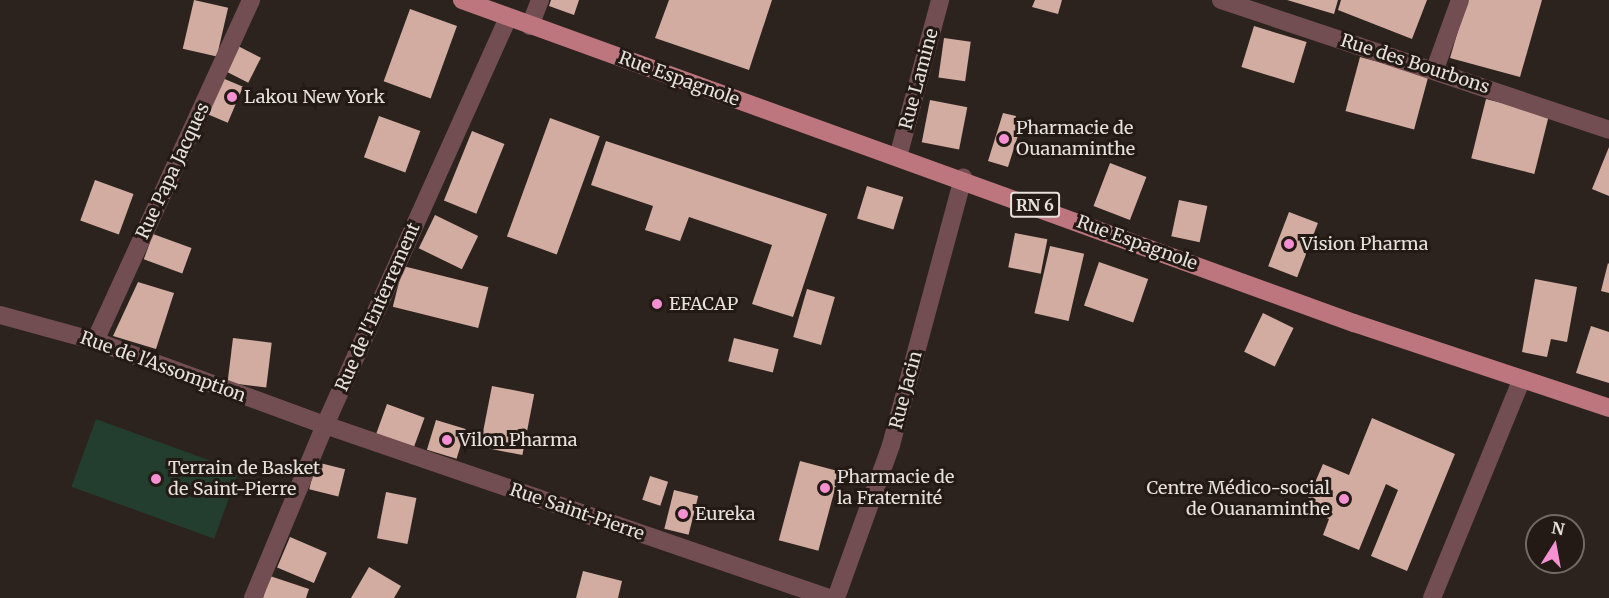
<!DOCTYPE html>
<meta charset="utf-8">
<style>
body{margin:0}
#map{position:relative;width:1609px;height:598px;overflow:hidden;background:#2d231e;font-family:Merriweather,serif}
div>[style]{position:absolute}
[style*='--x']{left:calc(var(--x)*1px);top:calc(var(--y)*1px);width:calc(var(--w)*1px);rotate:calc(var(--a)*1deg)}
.green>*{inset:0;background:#233d2e;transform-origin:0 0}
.building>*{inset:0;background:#d2aca1;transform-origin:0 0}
.minor>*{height:18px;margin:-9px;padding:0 9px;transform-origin:9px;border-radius:9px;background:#724e52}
.major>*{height:18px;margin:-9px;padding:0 9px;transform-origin:9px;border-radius:9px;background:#bd757e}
.dots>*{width:16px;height:16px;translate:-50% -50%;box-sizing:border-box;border:3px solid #231915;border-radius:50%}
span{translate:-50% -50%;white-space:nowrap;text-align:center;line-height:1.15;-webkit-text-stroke:6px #231915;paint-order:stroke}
.shield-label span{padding:2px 4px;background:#231915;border:2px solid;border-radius:4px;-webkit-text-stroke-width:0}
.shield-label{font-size:16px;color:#e7e0dd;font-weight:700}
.street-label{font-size:18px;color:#e7e0dd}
.poi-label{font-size:18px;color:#e7e0dd}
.left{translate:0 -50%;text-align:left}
.right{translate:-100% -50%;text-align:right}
.north{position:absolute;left:1525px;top:514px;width:60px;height:60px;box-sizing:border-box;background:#231915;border:2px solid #716965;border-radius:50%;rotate:11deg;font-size:16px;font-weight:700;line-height:24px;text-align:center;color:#e7e0dd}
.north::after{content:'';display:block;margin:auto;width:21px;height:27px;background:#f591d3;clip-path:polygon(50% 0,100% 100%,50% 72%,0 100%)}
</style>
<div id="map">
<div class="green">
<i style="left:96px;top:419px;width:152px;height:72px;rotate:20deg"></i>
</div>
<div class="building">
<i style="left:194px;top:0;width:35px;height:50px;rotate:13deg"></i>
<i style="clip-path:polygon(551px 0,579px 0,574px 15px,549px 6px)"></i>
<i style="clip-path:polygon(669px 0,772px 0,749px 70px,655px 38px)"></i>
<i style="clip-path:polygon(1035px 0,1062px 0,1058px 14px,1032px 7px)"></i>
<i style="clip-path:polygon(1287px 0,1338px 0,1334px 14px)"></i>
<i style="clip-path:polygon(1341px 0,1427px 0,1412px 39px,1338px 10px)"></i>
<i style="clip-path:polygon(1467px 0,1542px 0,1520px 77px,1450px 58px)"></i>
<i style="left:410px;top:9px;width:50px;height:77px;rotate:20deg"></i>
<i style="left:1254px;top:26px;width:55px;height:43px;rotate:17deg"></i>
<i style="left:944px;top:38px;width:27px;height:40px;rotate:8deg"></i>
<i style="left:236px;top:45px;width:28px;height:28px;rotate:27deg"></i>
<i style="left:1360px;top:57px;width:71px;height:56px;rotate:15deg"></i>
<i style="left:220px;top:77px;width:25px;height:39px;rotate:23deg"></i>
<i style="left:1486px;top:99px;width:65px;height:61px;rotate:14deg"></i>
<i style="left:930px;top:100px;width:38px;height:43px;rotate:11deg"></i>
<i style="clip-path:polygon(1003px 113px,1016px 116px,1014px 122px,1021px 126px,1008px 167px,988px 161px)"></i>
<i style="left:379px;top:116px;width:44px;height:44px;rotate:20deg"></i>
<i style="left:550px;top:118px;width:53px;height:126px;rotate:20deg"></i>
<i style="left:472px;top:131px;width:35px;height:75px;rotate:22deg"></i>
<i style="clip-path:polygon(606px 141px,827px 214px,793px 317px,752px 304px,772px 245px,689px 217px,680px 241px,645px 230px,653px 206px,591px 185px)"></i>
<i style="clip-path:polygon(1609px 147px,1609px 196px,1592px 189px)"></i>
<i style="left:1110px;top:163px;width:39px;height:46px;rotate:21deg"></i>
<i style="left:95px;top:180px;width:41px;height:43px;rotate:20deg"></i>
<i style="left:867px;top:186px;width:38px;height:34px;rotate:17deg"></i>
<i style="left:1179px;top:200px;width:29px;height:37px;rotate:12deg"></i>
<i style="left:1289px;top:212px;width:31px;height:58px;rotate:21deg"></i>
<i style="left:435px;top:215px;width:48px;height:37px;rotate:26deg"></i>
<i style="left:1015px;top:233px;width:33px;height:35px;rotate:11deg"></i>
<i style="left:153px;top:234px;width:41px;height:27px;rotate:20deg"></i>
<i style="left:1050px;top:246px;width:35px;height:69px;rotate:13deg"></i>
<i style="left:1099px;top:262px;width:52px;height:46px;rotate:19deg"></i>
<i style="clip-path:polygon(1608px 263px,1609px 264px,1609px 293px,1601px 291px)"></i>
<i style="left:403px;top:266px;width:88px;height:42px;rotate:14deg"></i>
<i style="clip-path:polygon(1535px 279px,1577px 287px,1567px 342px,1551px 339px,1547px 357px,1522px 352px)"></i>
<i style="clip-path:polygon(138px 282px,174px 293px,156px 349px,113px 336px)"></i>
<i style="left:807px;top:289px;width:29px;height:50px;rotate:16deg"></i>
<i style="left:1263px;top:313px;width:34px;height:43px;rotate:26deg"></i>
<i style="clip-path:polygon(1591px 326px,1609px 332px,1609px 383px,1576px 373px)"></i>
<i style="left:233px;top:338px;width:39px;height:45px;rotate:7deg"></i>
<i style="left:734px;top:338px;width:46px;height:24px;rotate:14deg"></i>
<i style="left:492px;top:386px;width:43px;height:62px;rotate:11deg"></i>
<i style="left:387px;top:404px;width:40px;height:33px;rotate:20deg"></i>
<i style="clip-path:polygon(1372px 418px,1455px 454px,1407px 571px,1371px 556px,1398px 490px,1386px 484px,1359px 550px,1323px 535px,1329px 519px,1304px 508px,1323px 464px,1349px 475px)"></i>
<i style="left:436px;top:420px;width:31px;height:31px;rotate:17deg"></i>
<i style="left:800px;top:461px;width:41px;height:82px;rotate:15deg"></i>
<i style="left:316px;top:462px;width:30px;height:28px;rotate:14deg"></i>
<i style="left:650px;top:476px;width:19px;height:25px;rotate:18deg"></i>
<i style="left:674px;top:490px;width:25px;height:40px;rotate:14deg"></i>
<i style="left:386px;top:492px;width:31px;height:47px;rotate:11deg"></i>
<i style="left:290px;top:537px;width:40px;height:33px;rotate:23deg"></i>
<i style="clip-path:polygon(369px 567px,401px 586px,394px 598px,351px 598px)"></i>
<i style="clip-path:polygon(583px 571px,622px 581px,618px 598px,576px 598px)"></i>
<i style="clip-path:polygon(270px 576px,309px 589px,306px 598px,263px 598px)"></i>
</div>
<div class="minor">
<i style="--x:1221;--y:0;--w:409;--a:18.5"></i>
<i style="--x:530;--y:26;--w:28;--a:-69"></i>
<i style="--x:1435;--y:69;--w:73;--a:-70.1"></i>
<i style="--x:898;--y:157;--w:163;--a:-75"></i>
<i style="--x:0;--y:315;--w:98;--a:15.3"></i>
<i style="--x:95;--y:341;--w:245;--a:20.1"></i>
<i style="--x:325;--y:425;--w:533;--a:18.94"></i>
<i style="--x:95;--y:341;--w:375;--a:-65.4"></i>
<i style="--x:253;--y:598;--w:187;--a:-67.4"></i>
<i style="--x:325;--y:425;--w:446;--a:-65.8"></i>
<i style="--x:836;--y:598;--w:163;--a:-70.2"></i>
<i style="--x:891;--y:445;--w:277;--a:-74.9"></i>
<i style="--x:1432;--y:598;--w:237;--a:-67.7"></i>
</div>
<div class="major">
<i style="--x:462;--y:0;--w:949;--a:19.91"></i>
<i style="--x:1354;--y:323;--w:269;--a:18.4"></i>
</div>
<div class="dots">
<i style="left:232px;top:97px;background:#f591d3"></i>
<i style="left:1004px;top:139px;background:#f591d3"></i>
<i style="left:1289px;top:244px;background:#f591d3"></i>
<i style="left:657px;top:304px;background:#f591d3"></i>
<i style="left:447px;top:440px;background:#f591d3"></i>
<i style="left:156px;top:479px;background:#f591d3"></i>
<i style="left:825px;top:488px;background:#f591d3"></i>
<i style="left:1344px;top:499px;background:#f591d3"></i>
<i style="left:683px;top:514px;background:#f591d3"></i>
</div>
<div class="shield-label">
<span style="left:1035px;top:205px">RN 6</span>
</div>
<div class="street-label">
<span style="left:1415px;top:64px;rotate:18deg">Rue des Bourbons</span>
<span style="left:679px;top:79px;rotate:20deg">Rue Espagnole</span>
<span style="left:919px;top:79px;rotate:-75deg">Rue Lamine</span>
<span style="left:173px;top:171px;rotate:-65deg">Rue Papa Jacques</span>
<span style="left:1137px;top:243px;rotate:20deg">Rue Espagnole</span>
<span style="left:378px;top:307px;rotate:-66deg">Rue de l'Enterrement</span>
<span style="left:163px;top:367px;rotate:20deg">Rue de l'Assomption</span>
<span style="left:906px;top:390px;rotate:-75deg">Rue Jacin</span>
<span style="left:577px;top:512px;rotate:19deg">Rue Saint-Pierre</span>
</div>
<div class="poi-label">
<span class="left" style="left:244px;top:97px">Lakou New York</span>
<span class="left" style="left:1016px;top:139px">Pharmacie de<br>Ouanaminthe</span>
<span class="left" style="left:1301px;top:244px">Vision Pharma</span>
<span class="left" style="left:669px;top:304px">EFACAP</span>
<span class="left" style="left:459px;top:440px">Vilon Pharma</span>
<span class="left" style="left:168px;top:479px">Terrain de Basket<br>de Saint-Pierre</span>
<span class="left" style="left:837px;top:488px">Pharmacie de<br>la Fraternité</span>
<span class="right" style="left:1330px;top:499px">Centre Médico-social<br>de Ouanaminthe</span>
<span class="left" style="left:695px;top:514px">Eureka</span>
</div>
<div class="north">N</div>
</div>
